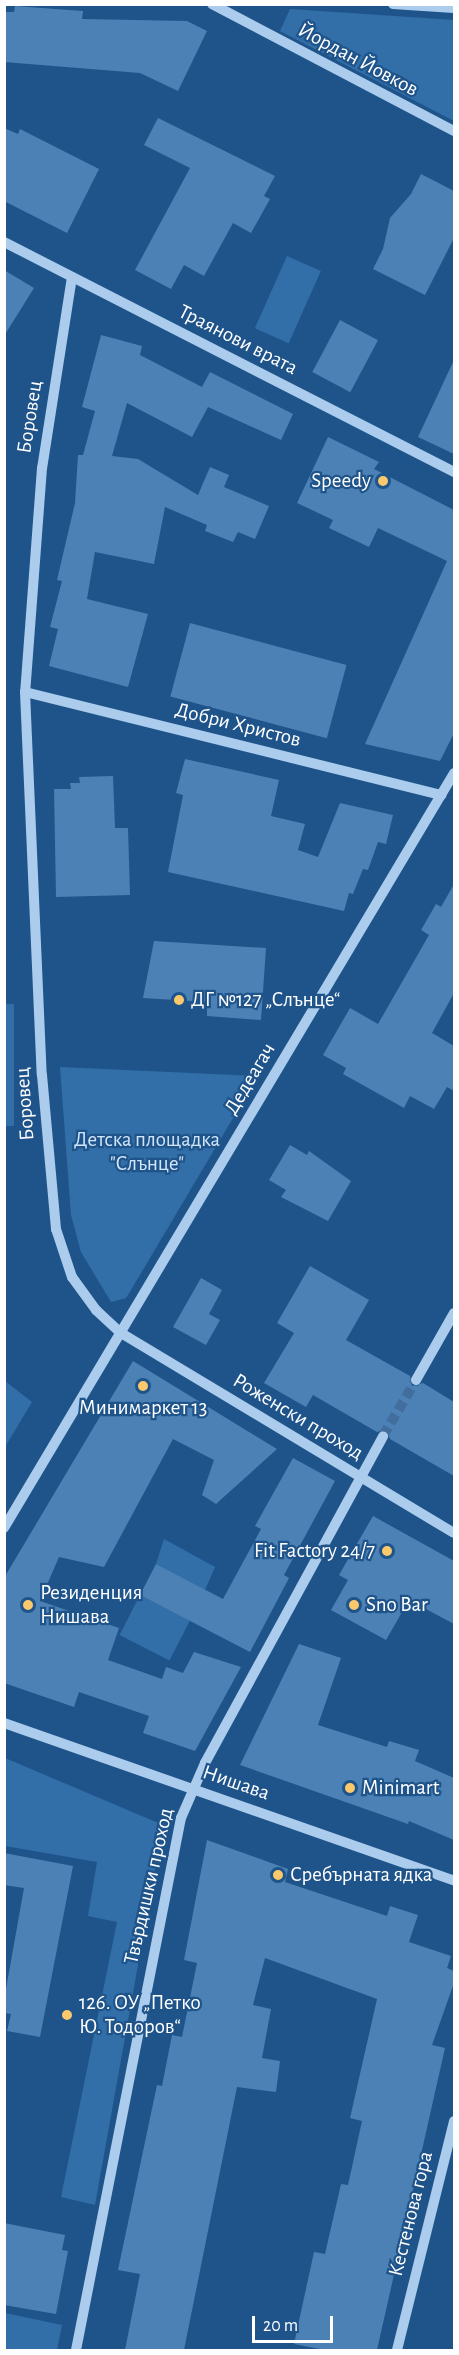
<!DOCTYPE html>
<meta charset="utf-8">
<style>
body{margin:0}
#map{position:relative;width:459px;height:2355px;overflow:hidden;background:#1f548b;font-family:"Alegreya Sans",sans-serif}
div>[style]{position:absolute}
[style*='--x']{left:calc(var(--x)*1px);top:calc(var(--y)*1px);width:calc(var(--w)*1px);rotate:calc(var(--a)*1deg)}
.green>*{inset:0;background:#326fa9;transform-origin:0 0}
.building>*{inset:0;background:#4b81b5;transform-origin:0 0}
.minor-tunnel>*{height:10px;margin-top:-5px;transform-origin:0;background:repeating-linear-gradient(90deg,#416e9c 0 10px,transparent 0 15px)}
.minor>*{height:10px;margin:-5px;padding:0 5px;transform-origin:5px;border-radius:5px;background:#abccec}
.dots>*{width:16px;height:16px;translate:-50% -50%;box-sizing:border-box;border:3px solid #1f548b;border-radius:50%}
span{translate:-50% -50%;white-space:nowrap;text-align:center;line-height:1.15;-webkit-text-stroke:4.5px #1f548b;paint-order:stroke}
.street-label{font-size:21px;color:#fff}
.poi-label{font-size:21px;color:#fff}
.right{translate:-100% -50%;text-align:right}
.left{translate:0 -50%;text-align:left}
.park-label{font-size:21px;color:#d0e5f9}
.frame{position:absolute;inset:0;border:6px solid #fff;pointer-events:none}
.scale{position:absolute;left:252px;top:2316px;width:81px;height:27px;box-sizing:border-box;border:3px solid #fff;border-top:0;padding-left:8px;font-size:18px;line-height:21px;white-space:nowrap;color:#fff;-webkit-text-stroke:4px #1f548b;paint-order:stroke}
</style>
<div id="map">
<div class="green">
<i style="clip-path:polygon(290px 9px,454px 20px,454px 121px,280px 31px)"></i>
<i style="left:287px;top:256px;width:37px;height:79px;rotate:24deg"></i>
<i style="left:14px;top:1004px;width:122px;height:17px;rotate:90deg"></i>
<i style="clip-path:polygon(60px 1067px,258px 1076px,131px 1290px,126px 1298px,111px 1302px,81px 1252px,71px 1215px)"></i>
<i style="clip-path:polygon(5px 1381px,32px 1402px,5px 1447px)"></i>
<i style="clip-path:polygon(164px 1539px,215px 1567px,205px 1590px,156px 1564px)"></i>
<i style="left:140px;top:1595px;width:56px;height:45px;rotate:27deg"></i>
<i style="clip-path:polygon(5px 1758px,163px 1825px,95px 2205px,61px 2197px,117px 1922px,88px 1916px,97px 1862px,5px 1846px)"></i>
<i style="clip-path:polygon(5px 2313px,62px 2325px,57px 2350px,5px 2350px)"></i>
</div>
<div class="building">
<i style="clip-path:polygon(15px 6px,83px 11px,82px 19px,187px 21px,207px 31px,178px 91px,140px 73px,4px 62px,4px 12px,14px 12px)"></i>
<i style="clip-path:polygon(158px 118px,275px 176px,264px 196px,270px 199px,251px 233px,233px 223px,204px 276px,184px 265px,171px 289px,135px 270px,190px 168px,144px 145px)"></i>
<i style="clip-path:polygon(4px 128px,18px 134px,20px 129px,99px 169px,67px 233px,4px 201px)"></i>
<i style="clip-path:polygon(421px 174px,454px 191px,454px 238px,425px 295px,373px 269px,383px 249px,390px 218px,411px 194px)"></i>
<i style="clip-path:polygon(4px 270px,34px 288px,4px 336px)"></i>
<i style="left:340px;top:320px;width:43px;height:59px;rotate:28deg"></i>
<i style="clip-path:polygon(101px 335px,142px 346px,140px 355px,202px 387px,210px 372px,293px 414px,281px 440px,208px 407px,192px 437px,127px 403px,112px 456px,138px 459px,198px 495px,210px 467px,229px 475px,224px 487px,269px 506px,255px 539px,238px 532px,233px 542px,205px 531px,207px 525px,165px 507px,154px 564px,95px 552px,87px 599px,148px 614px,128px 687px,49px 666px,58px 629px,50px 627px,62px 581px,57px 580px,75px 503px,78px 455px,83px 455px,95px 411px,82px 407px)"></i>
<i style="clip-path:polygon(454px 360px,454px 454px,418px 437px)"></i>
<i style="clip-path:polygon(328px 437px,379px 462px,374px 469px,454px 510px,454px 733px,440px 761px,365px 744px,447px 561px,378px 528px,369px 547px,329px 528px,333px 520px,297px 503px)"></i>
<i style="left:190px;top:623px;width:162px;height:76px;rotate:15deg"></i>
<i style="clip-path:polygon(185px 759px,279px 780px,271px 816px,305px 824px,298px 850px,318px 857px,340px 803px,393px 815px,386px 844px,378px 842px,368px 870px,363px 869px,353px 894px,349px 893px,344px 911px,168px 872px,183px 795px,176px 793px)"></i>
<i style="clip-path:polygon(113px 776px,115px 828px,128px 828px,130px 895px,56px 897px,54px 789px,71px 789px,70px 783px,80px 783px,79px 777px)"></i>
<i style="clip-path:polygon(454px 884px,454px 993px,432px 1033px,454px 1046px,454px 1091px,447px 1087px,434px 1109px,410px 1096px,404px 1108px,343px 1074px,346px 1068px,323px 1055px,350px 1008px,378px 1024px,429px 935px,421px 930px,436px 904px,441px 907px)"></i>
<i style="clip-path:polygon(154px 941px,266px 948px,261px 1020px,207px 1016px,207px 1002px,143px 998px)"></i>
<i style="clip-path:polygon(290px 1145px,307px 1155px,309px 1151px,351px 1181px,328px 1221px,281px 1197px,286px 1190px,269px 1180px)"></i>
<i style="clip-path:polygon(310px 1266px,369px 1300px,346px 1340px,410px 1376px,412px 1386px,423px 1383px,454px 1402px,454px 1476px,390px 1439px,386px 1429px,377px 1432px,313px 1395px,306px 1407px,264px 1383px,294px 1333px,277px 1323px)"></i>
<i style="clip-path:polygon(201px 1278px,222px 1290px,209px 1314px,220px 1320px,206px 1345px,173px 1327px)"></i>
<i style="clip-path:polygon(133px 1361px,277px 1449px,216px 1504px,202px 1495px,214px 1460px,173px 1439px,104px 1567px,59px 1557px,40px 1601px,119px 1628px,108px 1660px,162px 1679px,166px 1667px,183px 1673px,194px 1652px,241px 1667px,195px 1751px,143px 1733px,149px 1716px,79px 1692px,74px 1707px,4px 1683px,4px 1578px)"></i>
<i style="clip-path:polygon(293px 1458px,335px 1481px,284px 1575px,289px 1578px,250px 1652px,140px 1595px,156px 1564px,223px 1599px,261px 1529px,255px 1526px)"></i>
<i style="clip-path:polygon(373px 1516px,454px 1561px,454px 1624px,409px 1600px,386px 1640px,331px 1610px,348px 1580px,339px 1575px)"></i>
<i style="clip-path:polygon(299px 1644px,341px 1658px,318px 1725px,387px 1747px,389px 1741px,419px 1750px,415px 1761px,454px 1778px,454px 1840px,409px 1821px,408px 1824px,240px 1765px)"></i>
<i style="clip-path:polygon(207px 1840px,288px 1869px,285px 1882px,387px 1916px,390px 1906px,418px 1915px,409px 1942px,451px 1956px,447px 1968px,454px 1971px,454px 1983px,432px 2045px,445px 2048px,377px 2350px,325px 2350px,294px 2344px,314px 2252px,325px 2254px,341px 2184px,348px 2185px,362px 2121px,350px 2118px,377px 1999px,265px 1958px,253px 2005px,271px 2009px,262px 2058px,280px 2061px,276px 2092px,237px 2087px,184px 2350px,125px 2350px,140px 2274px,118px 2270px,157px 2085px,162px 2086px,172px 2035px,182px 2037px,197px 1963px,184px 1960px)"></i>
<i style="clip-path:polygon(4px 1853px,73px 1866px,40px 2037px,7px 2031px,11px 2014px,4px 2013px,4px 2000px,24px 1888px,4px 1885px)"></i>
<i style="clip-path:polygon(4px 2223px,65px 2235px,62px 2250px,68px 2251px,56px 2314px,4px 2305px)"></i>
</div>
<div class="minor-tunnel">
<i style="--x:383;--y:1436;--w:65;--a:-59.5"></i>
</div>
<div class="minor">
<i style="--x:212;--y:4;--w:273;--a:27.7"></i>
<i style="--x:393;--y:4;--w:61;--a:3.8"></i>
<i style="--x:4;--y:242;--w:505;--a:27.07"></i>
<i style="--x:72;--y:277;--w:193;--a:98.9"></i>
<i style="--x:42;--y:468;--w:225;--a:94.3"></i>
<i style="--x:25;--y:692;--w:383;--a:87.5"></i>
<i style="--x:42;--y:1075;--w:155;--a:84.8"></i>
<i style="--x:56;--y:1229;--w:51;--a:71.6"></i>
<i style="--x:72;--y:1277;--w:41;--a:54"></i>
<i style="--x:96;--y:1310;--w:34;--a:43"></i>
<i style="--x:121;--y:1333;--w:388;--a:31"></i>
<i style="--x:25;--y:692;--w:429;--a:13.9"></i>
<i style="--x:416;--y:1380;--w:77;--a:-60.4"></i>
<i style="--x:4;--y:1528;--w:879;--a:-59.2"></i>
<i style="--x:4;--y:1723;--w:477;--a:19.3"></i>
<i style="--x:76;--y:2350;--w:542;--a:-78.84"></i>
<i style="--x:181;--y:1818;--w:60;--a:-66.4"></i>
<i style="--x:205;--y:1763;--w:372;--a:-61.4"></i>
<i style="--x:397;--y:2350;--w:236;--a:-76"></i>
</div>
<div class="dots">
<i style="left:383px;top:481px;background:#fac96b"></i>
<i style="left:179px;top:1000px;background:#fac96b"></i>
<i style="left:143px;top:1386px;background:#fac96b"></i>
<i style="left:387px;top:1551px;background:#fac96b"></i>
<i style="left:28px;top:1605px;background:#fac96b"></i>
<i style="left:354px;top:1605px;background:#fac96b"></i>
<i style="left:350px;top:1788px;background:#fac96b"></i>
<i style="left:278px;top:1875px;background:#fac96b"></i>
<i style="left:67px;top:2015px;background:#fac96b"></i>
</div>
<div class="street-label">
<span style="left:358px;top:60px;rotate:28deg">Йордан Йовков</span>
<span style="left:238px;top:340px;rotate:27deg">Траянови врата</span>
<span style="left:30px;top:417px;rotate:-81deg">Боровец</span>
<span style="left:238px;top:725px;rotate:14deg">Добри Христов</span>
<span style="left:250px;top:1079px;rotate:-59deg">Дедеагач</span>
<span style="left:25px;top:1104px;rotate:-94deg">Боровец</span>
<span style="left:298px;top:1417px;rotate:31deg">Роженски проход</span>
<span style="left:236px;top:1783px;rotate:19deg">Нишава</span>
<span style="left:149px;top:1886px;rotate:-77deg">Твърдишки проход</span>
<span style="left:411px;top:2214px;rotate:-76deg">Кестенова гора</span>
</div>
<div class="poi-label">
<span class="right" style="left:371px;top:481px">Speedy</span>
<span class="left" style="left:191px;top:1000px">ДГ №127 „Слънце“</span>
<span style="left:143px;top:1408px">Минимаркет 13</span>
<span class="right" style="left:375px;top:1551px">Fit Factory 24/7</span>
<span class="left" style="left:40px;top:1605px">Резиденция<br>Нишава</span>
<span class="left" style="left:366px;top:1605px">Sno Bar</span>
<span class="left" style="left:362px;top:1788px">Minimart</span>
<span class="left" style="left:290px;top:1875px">Сребърната ядка</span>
<span class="left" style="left:79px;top:2015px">126. ОУ „Петко<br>Ю. Тодоров“</span>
</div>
<div class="park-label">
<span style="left:147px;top:1152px">Детска площадка<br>"Слънце"</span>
</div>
<div class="frame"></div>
<div class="scale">20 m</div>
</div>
